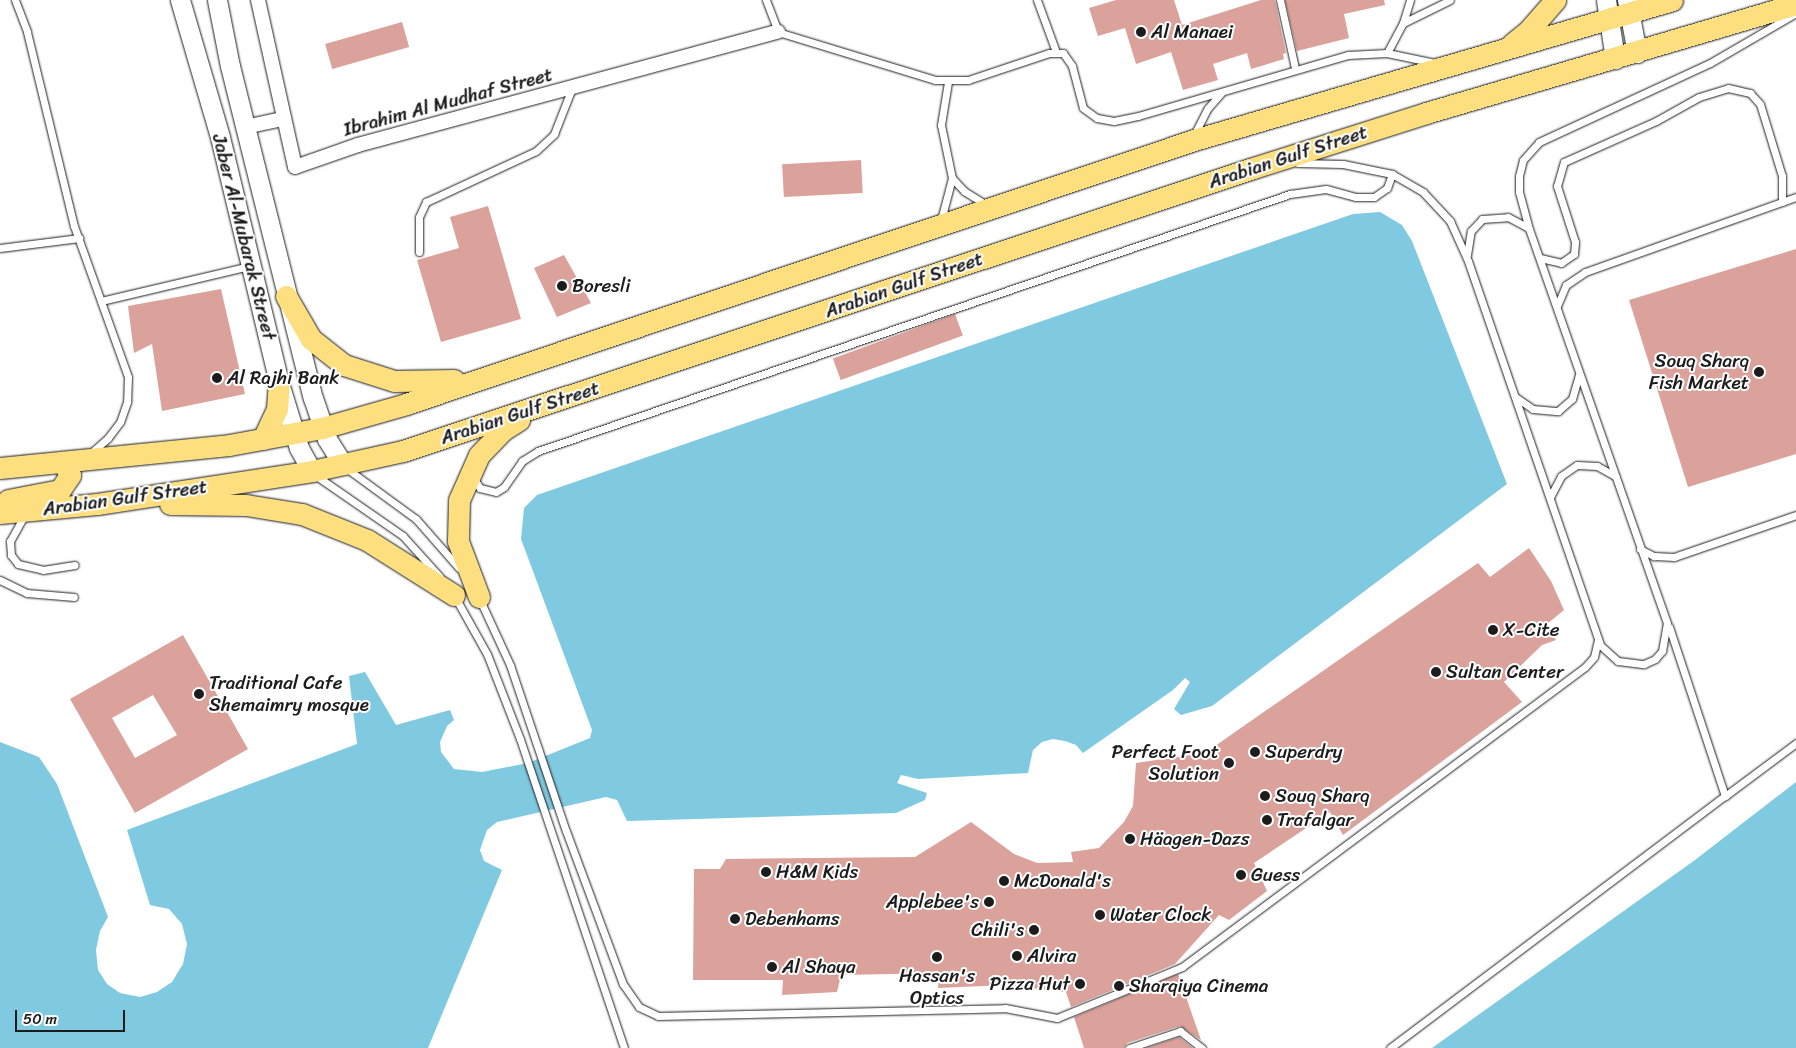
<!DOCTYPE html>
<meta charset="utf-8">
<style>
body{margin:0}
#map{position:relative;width:1796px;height:1048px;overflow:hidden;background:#fff;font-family:Sriracha,sans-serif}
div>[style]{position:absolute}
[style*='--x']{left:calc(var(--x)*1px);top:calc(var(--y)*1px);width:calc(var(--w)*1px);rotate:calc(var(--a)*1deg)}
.water>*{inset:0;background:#80cae1}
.building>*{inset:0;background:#dba19b;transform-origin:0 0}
.roads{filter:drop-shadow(0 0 1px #1c1c1c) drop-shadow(0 0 1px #1c1c1c)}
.lane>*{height:7px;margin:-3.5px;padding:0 3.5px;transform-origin:3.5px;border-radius:3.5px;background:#fff}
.street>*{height:14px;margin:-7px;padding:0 7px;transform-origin:7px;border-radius:7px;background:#fff}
.secondary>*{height:19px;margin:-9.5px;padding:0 9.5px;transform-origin:9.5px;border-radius:9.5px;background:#fff}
.primary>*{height:21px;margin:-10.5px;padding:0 10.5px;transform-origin:10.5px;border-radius:10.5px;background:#fddf80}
.dots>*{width:14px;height:14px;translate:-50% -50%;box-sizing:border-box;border:2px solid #fff;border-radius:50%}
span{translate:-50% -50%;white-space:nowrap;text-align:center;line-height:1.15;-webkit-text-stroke:4px #fff;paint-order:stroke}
.poi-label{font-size:19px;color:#1c1c1c}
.left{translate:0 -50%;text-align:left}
.right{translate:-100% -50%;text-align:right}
.street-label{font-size:19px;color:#1c1c1c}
.scale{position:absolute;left:15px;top:1010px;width:110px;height:22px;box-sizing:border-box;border:2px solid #1c1c1c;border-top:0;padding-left:6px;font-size:15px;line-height:18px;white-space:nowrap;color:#1c1c1c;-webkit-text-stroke:4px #fff;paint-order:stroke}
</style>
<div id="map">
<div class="water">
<i style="clip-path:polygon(1380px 212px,1402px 225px,1412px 241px,1507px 484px,1212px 706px,1181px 715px,1174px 709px,1190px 682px,1185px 678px,1173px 690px,1083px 753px,1076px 745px,1065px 741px,1053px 739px,1042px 742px,1033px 750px,1028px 773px,918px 779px,901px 775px,897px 783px,927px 793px,925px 800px,896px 813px,627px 821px,617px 800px,606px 797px,497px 822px,487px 830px,480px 850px,484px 861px,502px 870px,428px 1048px,0 1048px,0 742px,39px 757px,57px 784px,108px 917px,100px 931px,96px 950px,98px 970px,107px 984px,120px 993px,140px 997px,157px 992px,172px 982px,183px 964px,187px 944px,182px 924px,169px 909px,150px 905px,127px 830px,357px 744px,349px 676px,365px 672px,396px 725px,450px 710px,454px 720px,447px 726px,440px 742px,441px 752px,454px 769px,482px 772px,528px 763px,590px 738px,592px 730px,521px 539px,524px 508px,537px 495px,1353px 214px)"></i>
<i style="clip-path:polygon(1796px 782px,1796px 1048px,1432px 1048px,1695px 860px)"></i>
</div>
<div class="building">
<i style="clip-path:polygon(1116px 0,1174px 0,1182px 25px,1261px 0,1275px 0,1286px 53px,1283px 54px,1284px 59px,1251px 69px,1247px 53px,1213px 64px,1218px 80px,1183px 90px,1171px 52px,1136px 64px,1125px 28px,1098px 36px,1089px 8px)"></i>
<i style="clip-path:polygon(1285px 0,1384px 0,1385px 5px,1344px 14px,1349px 38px,1297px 51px)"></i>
<i style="left:402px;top:22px;width:26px;height:80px;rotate:74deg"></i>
<i style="left:861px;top:160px;width:33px;height:79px;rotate:87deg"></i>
<i style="clip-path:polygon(488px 206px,521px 319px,441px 342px,417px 260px,459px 248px,450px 217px)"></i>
<i style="clip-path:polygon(1796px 249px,1796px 454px,1688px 487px,1629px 300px)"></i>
<i style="clip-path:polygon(564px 255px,591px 303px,557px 317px,534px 268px)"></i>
<i style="clip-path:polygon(221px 289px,245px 394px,162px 411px,152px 344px,134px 353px,128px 306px)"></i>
<i style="left:955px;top:314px;width:23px;height:130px;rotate:70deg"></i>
<i style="clip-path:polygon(1529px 548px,1551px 581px,1564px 610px,1547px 624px,1556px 640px,1542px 645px,1504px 682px,1522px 702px,1343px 835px,1330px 812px,1254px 863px,1267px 891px,1229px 920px,1219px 915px,1175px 964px,1071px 1007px,1066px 992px,1006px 985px,938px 988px,939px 973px,841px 975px,837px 992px,782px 995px,783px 980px,693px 980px,694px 869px,720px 869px,726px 859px,915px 857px,971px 822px,1014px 854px,1037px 863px,1073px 862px,1071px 852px,1099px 848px,1124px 822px,1133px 806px,1136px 763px,1205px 753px,1478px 563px,1490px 577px)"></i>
<i style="clip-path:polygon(evenodd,183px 635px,248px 749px,135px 813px,70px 699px,183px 635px,153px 695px,177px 735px,135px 758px,112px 718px,153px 695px)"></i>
<i style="clip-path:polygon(1178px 974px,1201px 1040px,1180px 1026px,1127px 1043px,1124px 1048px,1084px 1048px,1074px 1017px)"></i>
<i style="clip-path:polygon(1179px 1037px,1193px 1048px,1146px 1048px)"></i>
</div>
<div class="roads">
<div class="lane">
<i style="--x:15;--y:0;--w:34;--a:69"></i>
<i style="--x:27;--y:32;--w:200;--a:76.4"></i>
<i style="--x:74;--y:226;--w:160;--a:70.3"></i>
<i style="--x:128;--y:377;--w:25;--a:92"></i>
<i style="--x:127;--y:402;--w:21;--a:109"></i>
<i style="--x:120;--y:422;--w:20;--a:127"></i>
<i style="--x:108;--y:438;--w:21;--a:139"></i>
<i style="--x:766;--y:0;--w:34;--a:69"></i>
<i style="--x:778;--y:32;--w:164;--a:17"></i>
<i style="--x:935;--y:80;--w:33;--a:0"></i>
<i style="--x:968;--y:80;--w:85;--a:-18.4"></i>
<i style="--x:1049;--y:53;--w:14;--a:0"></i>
<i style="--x:1063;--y:53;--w:16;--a:55"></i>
<i style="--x:1072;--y:66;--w:43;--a:75.3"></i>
<i style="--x:1083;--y:108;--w:17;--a:36"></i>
<i style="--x:1097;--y:118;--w:17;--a:10"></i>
<i style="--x:1114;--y:121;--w:25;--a:-12"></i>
<i style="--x:1138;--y:116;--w:219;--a:-16.2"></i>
<i style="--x:1348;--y:55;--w:39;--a:-3"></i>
<i style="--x:1387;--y:53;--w:49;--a:11.8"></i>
<i style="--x:1037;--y:0;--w:55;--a:69.9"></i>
<i style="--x:1280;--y:0;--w:70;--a:77.6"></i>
<i style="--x:1403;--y:23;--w:52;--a:-26.1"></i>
<i style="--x:1387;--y:53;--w:34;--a:-62"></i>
<i style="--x:1403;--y:23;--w:24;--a:-73"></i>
<i style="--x:1194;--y:135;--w:30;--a:-63"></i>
<i style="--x:1208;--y:108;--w:21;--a:-49"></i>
<i style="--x:1298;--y:163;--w:45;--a:1.3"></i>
<i style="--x:1343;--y:164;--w:50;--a:11.5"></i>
<i style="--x:1392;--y:174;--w:36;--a:30"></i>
<i style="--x:1423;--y:192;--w:40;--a:47"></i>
<i style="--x:1450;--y:221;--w:44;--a:65.8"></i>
<i style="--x:1468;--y:261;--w:406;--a:71"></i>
<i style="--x:1600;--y:645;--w:24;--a:42"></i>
<i style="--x:1618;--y:661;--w:26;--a:7"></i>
<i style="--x:1644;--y:664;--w:12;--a:-24"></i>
<i style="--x:1655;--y:659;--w:11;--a:-49"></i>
<i style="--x:1662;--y:651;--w:28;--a:-80"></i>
<i style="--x:1667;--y:623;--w:417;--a:-109.3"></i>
<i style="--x:1529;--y:229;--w:38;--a:-105"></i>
<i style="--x:1519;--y:192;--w:16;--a:-90"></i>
<i style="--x:1519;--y:176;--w:16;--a:-76"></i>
<i style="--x:1523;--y:160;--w:24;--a:-48"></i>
<i style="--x:1539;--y:142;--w:188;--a:-24.8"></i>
<i style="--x:1710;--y:63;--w:99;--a:-30.2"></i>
<i style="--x:952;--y:178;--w:18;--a:47"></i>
<i style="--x:964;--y:191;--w:25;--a:32"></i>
<i style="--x:941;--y:220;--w:43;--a:-75.3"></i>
<i style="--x:952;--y:178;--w:54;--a:-101.7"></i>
<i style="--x:941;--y:125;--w:44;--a:-80.8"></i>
<i style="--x:0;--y:248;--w:80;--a:-7.2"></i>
<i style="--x:419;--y:252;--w:35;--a:-90"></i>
<i style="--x:419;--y:217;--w:17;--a:-65"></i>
<i style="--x:426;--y:202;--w:121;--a:-24.9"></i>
<i style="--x:536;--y:151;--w:25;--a:-43"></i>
<i style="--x:554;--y:134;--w:49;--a:-68.6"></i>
<i style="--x:1467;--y:255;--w:24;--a:-81"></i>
<i style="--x:1471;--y:231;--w:16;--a:-47"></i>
<i style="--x:1482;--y:219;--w:26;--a:-4"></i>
<i style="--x:1508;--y:217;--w:21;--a:28"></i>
<i style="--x:1540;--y:258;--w:22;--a:13"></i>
<i style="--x:1561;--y:263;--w:16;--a:-35"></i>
<i style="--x:1574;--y:254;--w:12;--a:-85"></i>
<i style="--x:1575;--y:242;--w:59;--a:-107.8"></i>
<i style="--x:1557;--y:186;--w:25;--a:-74"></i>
<i style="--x:1564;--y:162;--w:101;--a:-24"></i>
<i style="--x:1656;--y:121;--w:49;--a:-29.2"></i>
<i style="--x:1699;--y:97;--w:30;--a:-17"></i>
<i style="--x:1728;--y:88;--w:23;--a:13"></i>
<i style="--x:1750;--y:93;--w:15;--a:48"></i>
<i style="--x:1760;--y:104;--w:75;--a:73"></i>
<i style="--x:1782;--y:176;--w:26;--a:90"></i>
<i style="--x:101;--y:301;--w:152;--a:-13.3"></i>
<i style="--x:1557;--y:306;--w:23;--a:-67"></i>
<i style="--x:1566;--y:285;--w:23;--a:-34"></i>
<i style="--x:1585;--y:272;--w:224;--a:-19.6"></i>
<i style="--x:1517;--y:398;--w:19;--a:35"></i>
<i style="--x:1533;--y:409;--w:25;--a:5"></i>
<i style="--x:1558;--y:411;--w:18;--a:-41"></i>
<i style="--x:1572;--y:399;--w:25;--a:-74"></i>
<i style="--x:346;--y:468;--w:87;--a:36.1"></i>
<i style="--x:416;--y:519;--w:65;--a:48.7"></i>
<i style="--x:315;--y:475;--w:107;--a:34.7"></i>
<i style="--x:403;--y:536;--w:55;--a:47.9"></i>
<i style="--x:473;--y:477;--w:13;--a:58"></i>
<i style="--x:480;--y:488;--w:16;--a:14"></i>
<i style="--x:496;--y:492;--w:9;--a:-32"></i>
<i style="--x:504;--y:487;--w:32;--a:-55"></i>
<i style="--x:522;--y:461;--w:19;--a:-32"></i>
<i style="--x:538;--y:451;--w:795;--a:-18.87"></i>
<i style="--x:1290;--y:194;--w:36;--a:-8"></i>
<i style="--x:1326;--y:189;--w:31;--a:15"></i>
<i style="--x:1356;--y:197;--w:18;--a:0"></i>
<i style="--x:1374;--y:197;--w:16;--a:-35"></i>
<i style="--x:1387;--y:188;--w:15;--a:-70"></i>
<i style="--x:1550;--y:497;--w:24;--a:-62"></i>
<i style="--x:1561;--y:476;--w:19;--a:-35"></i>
<i style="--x:1577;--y:465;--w:20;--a:3"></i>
<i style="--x:1597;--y:466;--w:21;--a:29"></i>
<i style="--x:24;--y:516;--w:29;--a:119"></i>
<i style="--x:10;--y:541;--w:14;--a:86"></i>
<i style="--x:11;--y:555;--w:11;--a:52"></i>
<i style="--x:18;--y:564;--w:26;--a:13"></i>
<i style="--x:43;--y:570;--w:32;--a:-9"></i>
<i style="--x:1640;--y:549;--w:16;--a:27"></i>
<i style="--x:1654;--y:556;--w:20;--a:3"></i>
<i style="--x:1674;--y:557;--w:129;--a:-19"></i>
<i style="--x:0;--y:580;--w:30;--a:26"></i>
<i style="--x:27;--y:593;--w:47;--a:4.9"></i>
<i style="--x:455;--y:597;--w:65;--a:60.7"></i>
<i style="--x:487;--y:654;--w:91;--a:68.8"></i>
<i style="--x:520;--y:739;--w:326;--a:71.4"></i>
<i style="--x:480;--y:600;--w:72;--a:65.2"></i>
<i style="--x:510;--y:665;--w:175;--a:71.4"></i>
<i style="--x:566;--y:831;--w:163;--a:69.6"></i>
<i style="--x:623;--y:984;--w:28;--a:55"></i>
<i style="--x:639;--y:1007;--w:21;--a:25"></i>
<i style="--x:658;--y:1016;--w:347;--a:-1.3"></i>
<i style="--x:1005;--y:1008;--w:53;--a:10.9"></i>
<i style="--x:1057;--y:1018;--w:135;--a:-22.2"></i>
<i style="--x:1182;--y:967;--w:502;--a:-36.66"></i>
<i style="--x:1585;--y:667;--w:13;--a:-48"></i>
<i style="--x:1594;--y:657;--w:18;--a:-77"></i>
<i style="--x:1725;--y:796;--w:89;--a:-36.7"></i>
<i style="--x:1129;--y:1048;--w:54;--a:-18.4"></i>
<i style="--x:1180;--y:1031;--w:28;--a:38"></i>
<i style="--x:1390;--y:1048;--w:419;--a:-37"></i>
<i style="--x:1725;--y:796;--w:178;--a:-108.3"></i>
</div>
<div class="street">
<i style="--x:258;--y:0;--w:171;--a:77.5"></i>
<i style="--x:295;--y:167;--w:67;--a:-19.2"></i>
<i style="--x:358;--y:145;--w:435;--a:-15.1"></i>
<i style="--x:245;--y:127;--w:40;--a:-12"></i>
</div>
<div class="secondary">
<i style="--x:180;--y:0;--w:143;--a:73.7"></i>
<i style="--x:220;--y:137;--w:253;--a:76.5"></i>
<i style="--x:279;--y:383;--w:68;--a:72.9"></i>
<i style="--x:299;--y:448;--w:26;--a:61"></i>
<i style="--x:217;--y:0;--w:67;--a:78.9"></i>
<i style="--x:230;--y:66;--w:342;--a:76"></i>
<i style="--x:313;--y:398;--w:43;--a:71.1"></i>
<i style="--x:327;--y:439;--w:31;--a:58"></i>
<i style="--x:1606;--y:0;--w:60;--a:81.3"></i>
<i style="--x:1627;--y:0;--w:54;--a:79.3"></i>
</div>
<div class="primary">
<i style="--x:1512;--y:44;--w:22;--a:-39"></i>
<i style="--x:1529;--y:30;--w:40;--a:-49"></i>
<i style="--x:286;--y:296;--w:50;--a:59.8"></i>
<i style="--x:311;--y:339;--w:42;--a:38.2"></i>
<i style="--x:344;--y:365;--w:52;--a:17.7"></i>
<i style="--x:394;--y:381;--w:60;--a:-1"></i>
<i style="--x:263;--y:439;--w:33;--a:-65"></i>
<i style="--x:277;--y:409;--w:26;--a:-86"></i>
<i style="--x:0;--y:468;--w:230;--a:-5.7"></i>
<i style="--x:229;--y:445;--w:95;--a:-10.4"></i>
<i style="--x:322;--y:428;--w:87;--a:-15.9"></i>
<i style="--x:406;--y:404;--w:831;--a:-18.52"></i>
<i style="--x:1194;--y:140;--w:498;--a:-16.3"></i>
<i style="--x:8;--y:500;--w:53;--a:-10.9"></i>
<i style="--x:60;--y:490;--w:18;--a:-56"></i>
<i style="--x:70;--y:475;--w:15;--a:-118"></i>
<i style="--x:170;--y:504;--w:76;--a:0.8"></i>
<i style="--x:246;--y:505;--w:57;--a:9.1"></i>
<i style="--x:302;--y:514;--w:70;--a:21.8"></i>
<i style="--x:367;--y:540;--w:103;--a:32.3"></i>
<i style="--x:0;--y:513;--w:97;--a:-5.3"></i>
<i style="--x:97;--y:504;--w:218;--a:-8.7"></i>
<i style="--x:312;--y:471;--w:93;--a:-12.4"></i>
<i style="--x:403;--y:451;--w:896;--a:-18.41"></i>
<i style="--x:1253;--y:168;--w:182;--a:-17.6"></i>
<i style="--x:1426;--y:113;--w:386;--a:-16.4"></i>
<i style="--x:479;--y:597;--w:60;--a:-110.6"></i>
<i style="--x:458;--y:541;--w:41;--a:-88.6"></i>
<i style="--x:459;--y:500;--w:49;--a:-66"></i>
<i style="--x:479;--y:455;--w:35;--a:-46"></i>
<i style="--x:503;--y:430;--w:19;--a:-32"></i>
</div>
</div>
<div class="dots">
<i style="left:1141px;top:32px;background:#1c1c1c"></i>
<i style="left:562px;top:286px;background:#1c1c1c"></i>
<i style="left:1759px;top:372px;background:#1c1c1c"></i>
<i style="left:217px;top:378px;background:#1c1c1c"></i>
<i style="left:1493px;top:630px;background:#1c1c1c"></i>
<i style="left:1436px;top:672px;background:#1c1c1c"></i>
<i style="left:199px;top:694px;background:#1c1c1c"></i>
<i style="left:1255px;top:752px;background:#1c1c1c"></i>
<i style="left:1229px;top:763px;background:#1c1c1c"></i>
<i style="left:1265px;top:796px;background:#1c1c1c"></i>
<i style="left:1267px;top:820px;background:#1c1c1c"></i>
<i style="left:1130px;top:839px;background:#1c1c1c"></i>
<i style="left:766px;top:872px;background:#1c1c1c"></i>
<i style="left:1241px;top:875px;background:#1c1c1c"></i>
<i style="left:1004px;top:881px;background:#1c1c1c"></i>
<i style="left:989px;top:902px;background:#1c1c1c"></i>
<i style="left:1100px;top:915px;background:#1c1c1c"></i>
<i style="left:735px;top:919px;background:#1c1c1c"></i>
<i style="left:1034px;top:930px;background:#1c1c1c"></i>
<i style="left:1017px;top:956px;background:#1c1c1c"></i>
<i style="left:937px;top:957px;background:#1c1c1c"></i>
<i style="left:772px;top:967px;background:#1c1c1c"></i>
<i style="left:1080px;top:984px;background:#1c1c1c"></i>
<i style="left:1119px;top:986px;background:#1c1c1c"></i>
</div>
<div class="poi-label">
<span class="left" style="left:1151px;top:32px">Al Manaei</span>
<span class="left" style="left:572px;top:286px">Boresli</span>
<span class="right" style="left:1749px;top:372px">Souq Sharq<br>Fish Market</span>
<span class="left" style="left:227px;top:378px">Al Rajhi Bank</span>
<span class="left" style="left:1503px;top:630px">X-Cite</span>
<span class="left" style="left:1446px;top:672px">Sultan Center</span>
<span class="left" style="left:209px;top:694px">Traditional Cafe<br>Shemaimry mosque</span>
<span class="right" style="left:1219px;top:763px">Perfect Foot<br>Solution</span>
<span class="left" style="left:1265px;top:752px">Superdry</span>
<span class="left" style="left:1275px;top:796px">Souq Sharq</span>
<span class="left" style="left:1277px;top:820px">Trafalgar</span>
<span class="left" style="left:1140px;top:839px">Häagen-Dazs</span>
<span class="left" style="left:776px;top:872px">H&amp;M Kids</span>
<span class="left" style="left:1251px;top:875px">Guess</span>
<span class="left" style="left:1014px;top:881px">McDonald's</span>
<span class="right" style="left:979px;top:902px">Applebee's</span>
<span class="left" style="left:1110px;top:915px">Water Clock</span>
<span class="left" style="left:745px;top:919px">Debenhams</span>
<span class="right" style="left:1024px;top:930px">Chili's</span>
<span class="left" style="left:1027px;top:956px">Alvira</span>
<span class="left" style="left:782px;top:967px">Al Shaya</span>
<span style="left:937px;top:987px">Hassan's<br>Optics</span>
<span class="right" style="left:1070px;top:984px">Pizza Hut</span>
<span class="left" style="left:1129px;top:986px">Sharqiya Cinema</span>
</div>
<div class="street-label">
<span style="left:448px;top:102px;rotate:-15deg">Ibrahim Al Mudhaf Street</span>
<span style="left:1288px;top:157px;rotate:-18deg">Arabian Gulf Street</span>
<span style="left:244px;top:237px;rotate:76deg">Jaber Al-Mubarak Street</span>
<span style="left:904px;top:285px;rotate:-19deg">Arabian Gulf Street</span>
<span style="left:520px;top:413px;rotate:-18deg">Arabian Gulf Street</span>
<span style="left:125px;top:498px;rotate:-8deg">Arabian Gulf Street</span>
</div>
<div class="scale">50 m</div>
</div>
